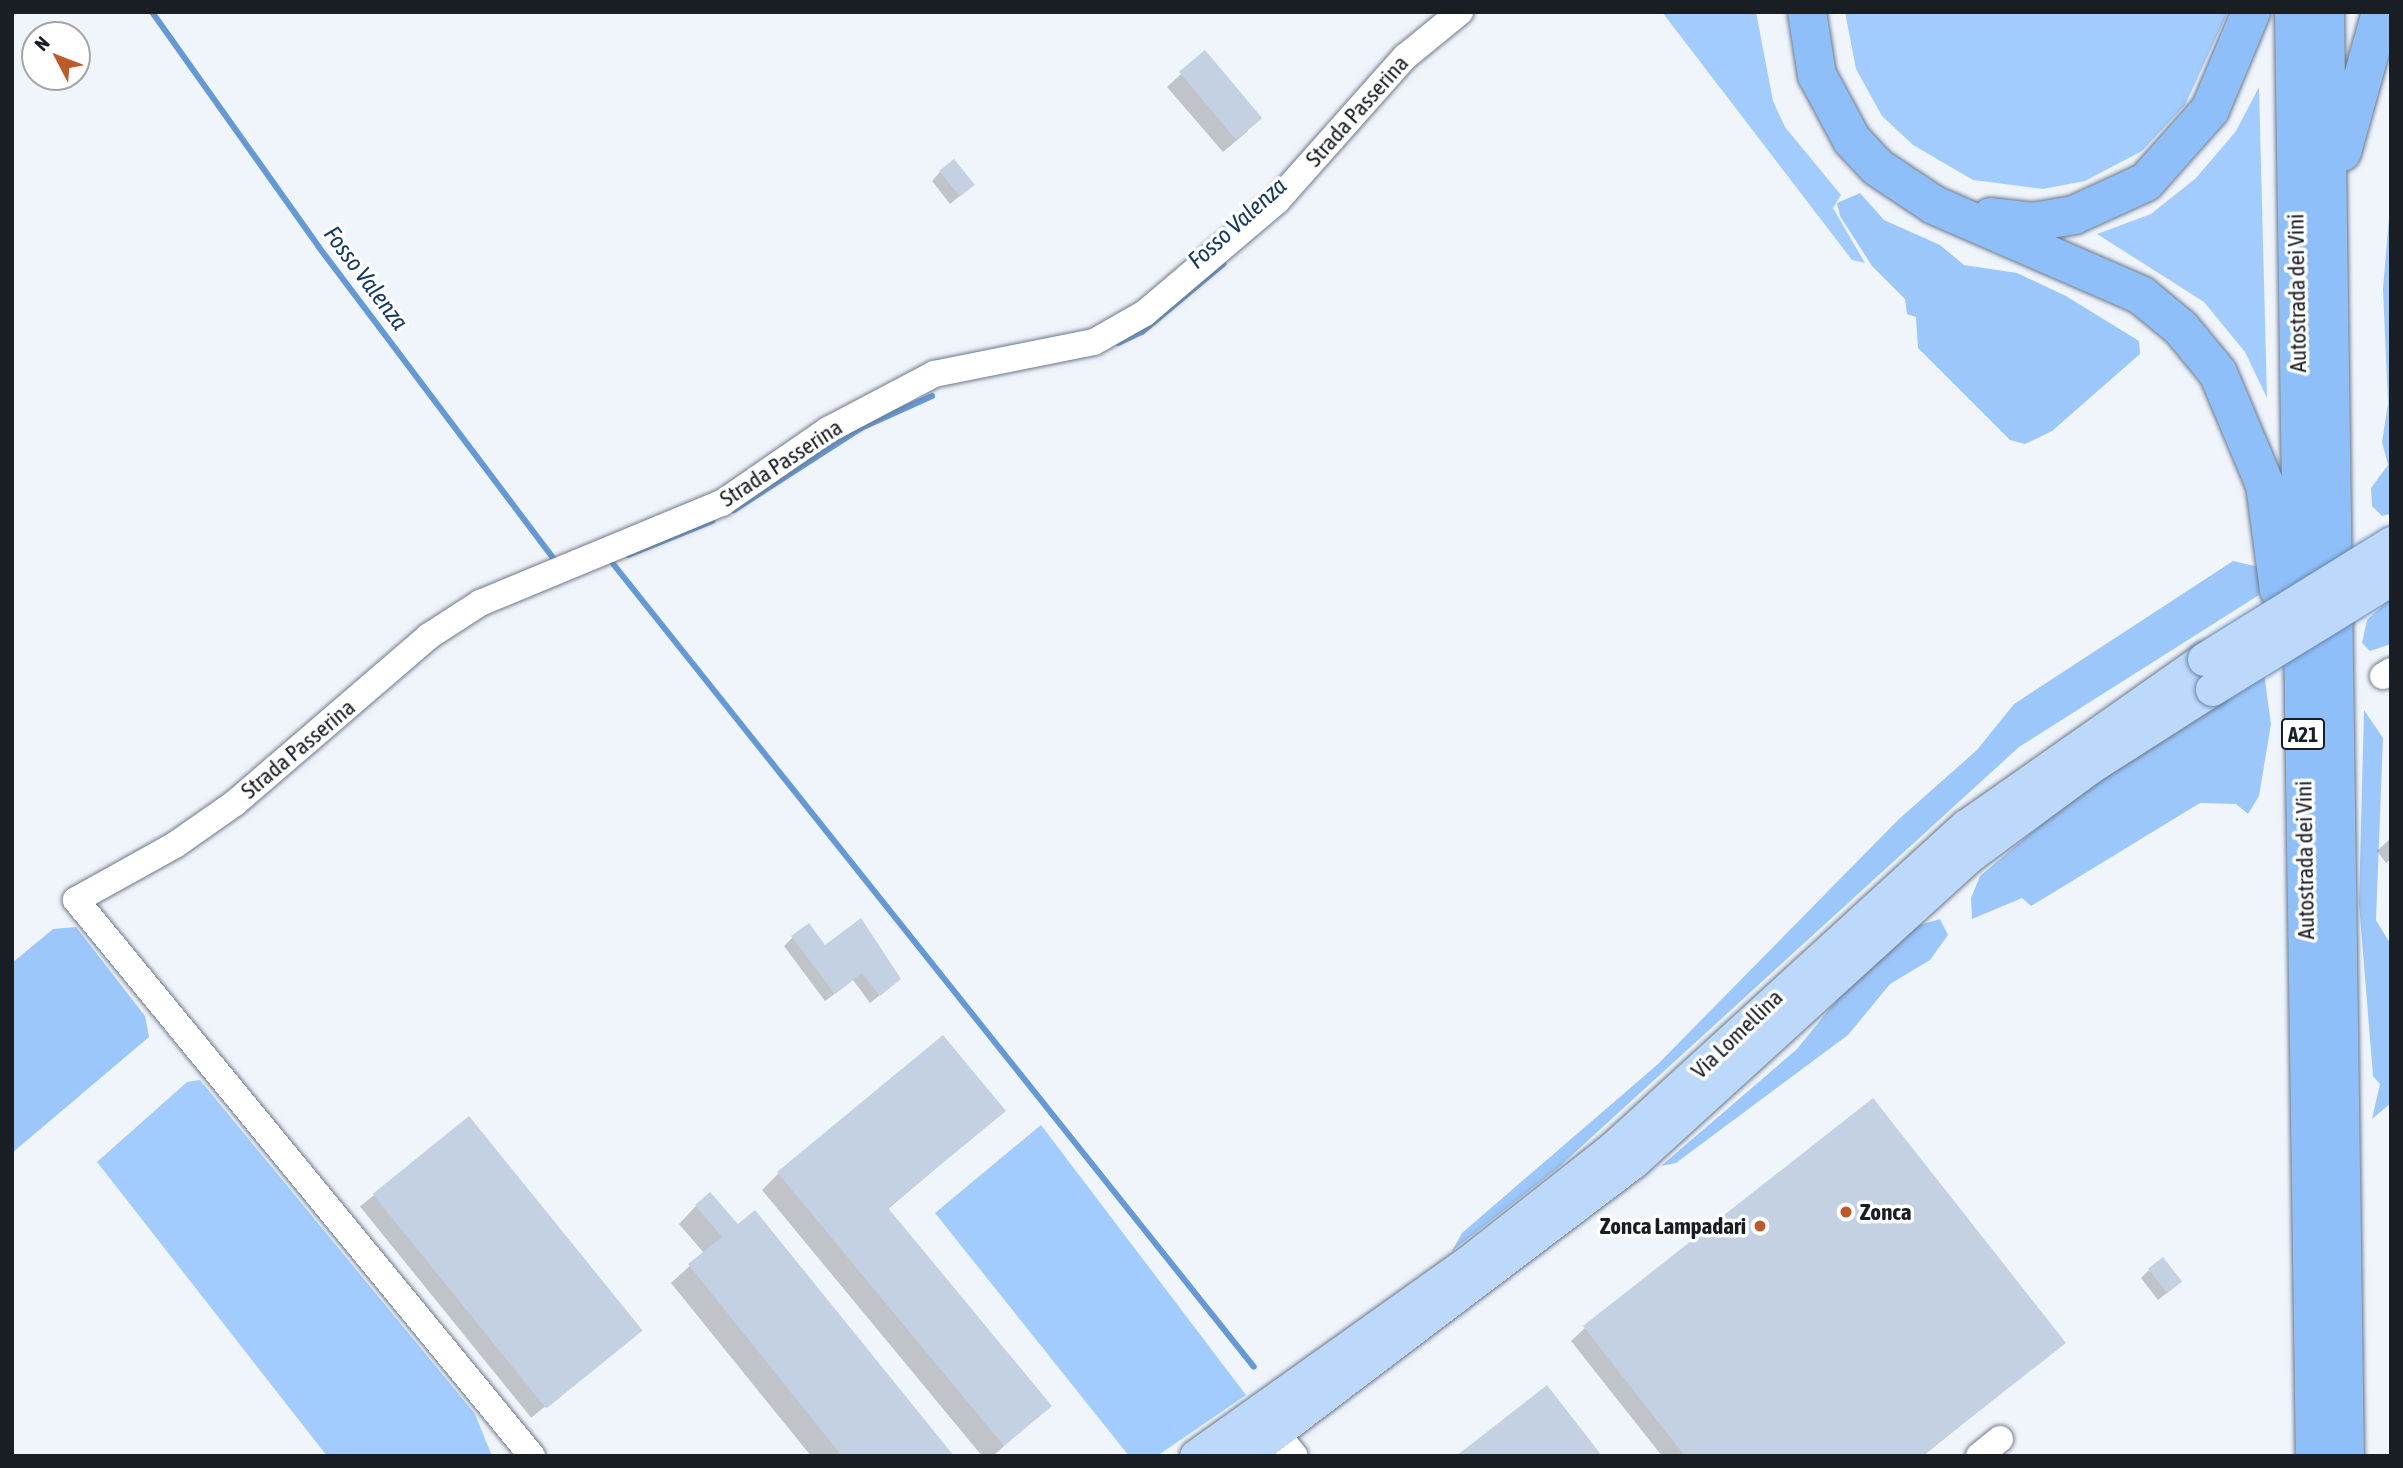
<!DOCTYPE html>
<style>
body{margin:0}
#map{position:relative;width:2403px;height:1468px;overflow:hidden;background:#f0f5fc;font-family:"Asap Condensed",sans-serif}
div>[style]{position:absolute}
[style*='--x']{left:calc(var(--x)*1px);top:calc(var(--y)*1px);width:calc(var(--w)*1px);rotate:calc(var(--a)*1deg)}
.green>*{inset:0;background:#a2ccfe}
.forest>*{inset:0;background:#9cc7fb}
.shadow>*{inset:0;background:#0003;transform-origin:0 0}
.stream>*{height:6px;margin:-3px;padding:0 3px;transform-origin:3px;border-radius:3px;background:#6499d7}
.building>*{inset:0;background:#c3d1e2;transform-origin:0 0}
.roads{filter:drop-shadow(0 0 2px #6c7988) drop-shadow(0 0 2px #6c7988)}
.minor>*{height:26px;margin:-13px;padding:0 13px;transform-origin:13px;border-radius:13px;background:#fff}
.major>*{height:33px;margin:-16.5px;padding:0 16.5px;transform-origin:16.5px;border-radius:16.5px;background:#bcd9fb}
.highway>*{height:38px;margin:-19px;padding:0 19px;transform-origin:19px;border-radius:19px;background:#8fbff8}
.bridges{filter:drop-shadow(0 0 2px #6687ae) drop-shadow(0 0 2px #6687ae)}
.major-bridge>*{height:33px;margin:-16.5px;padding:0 16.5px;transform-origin:16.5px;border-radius:16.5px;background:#bcd9fb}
.dots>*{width:19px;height:19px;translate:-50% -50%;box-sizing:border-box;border:4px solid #fff;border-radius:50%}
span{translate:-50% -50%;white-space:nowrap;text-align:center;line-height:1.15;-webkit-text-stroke:7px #fff;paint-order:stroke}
.shield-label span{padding:2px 5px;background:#fff;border:2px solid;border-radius:5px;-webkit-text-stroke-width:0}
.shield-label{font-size:21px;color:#191e24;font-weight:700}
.street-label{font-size:23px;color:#191e24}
.poi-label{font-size:23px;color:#191e24;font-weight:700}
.left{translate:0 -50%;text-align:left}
.right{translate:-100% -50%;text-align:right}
.water-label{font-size:24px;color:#143962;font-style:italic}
.frame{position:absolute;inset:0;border:14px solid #191e24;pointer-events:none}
.north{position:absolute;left:21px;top:21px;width:70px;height:70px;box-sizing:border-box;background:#fff;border:2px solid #a3a5a7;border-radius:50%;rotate:312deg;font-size:19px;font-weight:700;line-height:28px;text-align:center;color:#191e24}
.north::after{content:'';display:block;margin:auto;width:24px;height:32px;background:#be592a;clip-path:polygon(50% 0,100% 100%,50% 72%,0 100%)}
</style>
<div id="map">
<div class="green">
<i style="clip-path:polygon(1662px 12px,1756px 12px,1773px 101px,1785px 127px,1841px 195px,1833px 208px,1865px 263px,1852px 260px)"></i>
<i style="clip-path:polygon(1845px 12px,2228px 12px,2185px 105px,2142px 151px,2085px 181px,2043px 189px,1973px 180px,1913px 145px,1882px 116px,1856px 69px)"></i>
<i style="clip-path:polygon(2259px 87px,2267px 398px,2245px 352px,2204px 302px,2097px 234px,2151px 214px,2196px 178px,2236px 131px)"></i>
<i style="clip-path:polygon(200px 1080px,475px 1414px,492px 1456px,327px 1456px,97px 1162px,187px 1082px)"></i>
<i style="clip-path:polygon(1041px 1125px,1246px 1395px,1157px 1456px,1129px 1456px,935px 1213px)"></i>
</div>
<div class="forest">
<i style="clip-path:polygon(1860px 193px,1884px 220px,1940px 245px,1964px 265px,2017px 273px,2066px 296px,2139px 341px,2140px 354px,2052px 431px,2025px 444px,2010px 440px,1918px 348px,1916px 317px,1907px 314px,1905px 299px,1872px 266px,1840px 216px,1837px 203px)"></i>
<i style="clip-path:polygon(2391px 194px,2391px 514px,2382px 516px,2372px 506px,2371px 488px,2388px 465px,2382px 442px,2388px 404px,2383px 289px)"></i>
<i style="clip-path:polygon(2233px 561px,2259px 567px,2259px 595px,2019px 747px,1559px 1167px,1452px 1251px,1462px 1233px,1657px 1065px,1899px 819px,1977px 750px,2014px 704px)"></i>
<i style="clip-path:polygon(2391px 598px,2391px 644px,2370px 651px,2362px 643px,2367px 620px)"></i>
<i style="clip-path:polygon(2264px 673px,2271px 724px,2259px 796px,2248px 814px,2236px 804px,2200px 803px,2031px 906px,2022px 898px,1972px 919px,1971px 898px,1980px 876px,2099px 776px)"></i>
<i style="clip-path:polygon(2364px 710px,2383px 738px,2376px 920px,2391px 945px,2391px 1103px,2372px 1119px,2380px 1084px,2373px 1076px,2359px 903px)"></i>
<i style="clip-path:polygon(1940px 919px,1948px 935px,1930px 960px,1890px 984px,1848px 1035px,1676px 1163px,1661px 1166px,1797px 1049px,1849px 985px,1916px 926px)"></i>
<i style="clip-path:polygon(76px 927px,145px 1016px,149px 1037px,12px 1153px,12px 963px,53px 929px)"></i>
</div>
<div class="shadow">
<i style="clip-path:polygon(1205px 52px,1248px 131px,1223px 152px,1167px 87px)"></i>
<i style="clip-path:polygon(940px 172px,973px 185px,950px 204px,932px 181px)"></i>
<i style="clip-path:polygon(2391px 838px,2391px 859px,2386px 863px,2377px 851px)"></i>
<i style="clip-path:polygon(793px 937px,825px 947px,890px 987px,870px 1003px,853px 980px,825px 1001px,784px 946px)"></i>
<i style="clip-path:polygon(1003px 1111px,887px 1210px,1049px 1406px,993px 1456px,982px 1456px,762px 1190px,779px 1173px)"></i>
<i style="left:468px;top:1119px;width:272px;height:139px;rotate:51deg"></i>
<i style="clip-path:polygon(696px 1206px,738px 1226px,951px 1456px,811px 1456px,671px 1283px,704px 1253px,679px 1224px)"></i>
<i style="clip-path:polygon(2149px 1270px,2172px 1289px,2158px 1300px,2141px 1278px)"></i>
<i style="clip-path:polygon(1585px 1328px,2063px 1343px,1923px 1456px,1662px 1456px,1571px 1341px)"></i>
</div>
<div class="stream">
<i style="--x:152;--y:12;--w:287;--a:54.6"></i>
<i style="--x:318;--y:246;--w:397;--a:53"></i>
<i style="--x:1118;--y:343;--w:26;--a:-25"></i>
<i style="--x:1142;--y:332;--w:106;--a:-40"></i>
<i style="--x:734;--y:510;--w:151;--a:-32.8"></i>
<i style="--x:861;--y:428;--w:78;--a:-24.3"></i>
<i style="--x:628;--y:555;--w:91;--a:-22"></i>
<i style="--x:610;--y:560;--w:1032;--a:51.41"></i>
</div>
<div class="building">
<i style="left:1205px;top:50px;width:89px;height:34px;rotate:50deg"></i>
<i style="left:954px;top:159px;width:33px;height:19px;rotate:51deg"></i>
<i style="clip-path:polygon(861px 918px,901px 979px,880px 996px,862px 973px,835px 994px,791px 936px,809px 923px,825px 945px)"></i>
<i style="clip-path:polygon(943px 1035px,1006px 1111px,888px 1208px,1052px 1406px,1004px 1446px,777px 1172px)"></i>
<i style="clip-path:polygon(1873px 1098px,2066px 1343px,1922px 1456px,1685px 1456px,1583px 1326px)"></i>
<i style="left:469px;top:1116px;width:276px;height:124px;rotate:51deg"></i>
<i style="clip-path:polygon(710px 1192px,738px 1224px,755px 1210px,954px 1456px,842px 1456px,688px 1264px,722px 1237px,695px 1205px)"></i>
<i style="left:2163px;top:1257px;width:31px;height:19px;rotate:52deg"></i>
<i style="clip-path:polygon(1547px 1385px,1602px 1456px,1456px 1456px)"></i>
</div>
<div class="roads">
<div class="minor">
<i style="--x:2383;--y:676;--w:9;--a:-32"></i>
<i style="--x:1277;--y:1434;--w:28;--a:51"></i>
<i style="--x:532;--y:1456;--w:719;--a:-129.36"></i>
<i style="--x:76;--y:900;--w:113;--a:-29.1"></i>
<i style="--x:175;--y:845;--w:73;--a:-35"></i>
<i style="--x:235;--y:803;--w:256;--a:-40.7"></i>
<i style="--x:429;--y:636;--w:61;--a:-32.9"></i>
<i style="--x:480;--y:603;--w:262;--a:-22.5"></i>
<i style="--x:722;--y:503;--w:129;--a:-34.6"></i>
<i style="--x:828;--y:430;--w:120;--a:-27.8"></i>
<i style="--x:934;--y:374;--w:163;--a:-11.3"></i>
<i style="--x:1094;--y:342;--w:59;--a:-29.6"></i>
<i style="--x:1145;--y:313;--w:173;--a:-40.3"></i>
<i style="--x:1277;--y:201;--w:193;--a:-48.4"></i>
<i style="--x:1405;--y:57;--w:71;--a:-39.3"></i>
<i style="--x:1979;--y:1456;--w:27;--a:-39"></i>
</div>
<div class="major">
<i style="--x:1196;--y:1456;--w:333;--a:-35.5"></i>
<i style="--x:1467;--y:1263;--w:186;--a:-38.2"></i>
<i style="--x:1613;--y:1148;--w:478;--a:-42.4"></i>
<i style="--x:1966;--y:826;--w:291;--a:-35.1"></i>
<i style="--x:1244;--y:1456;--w:488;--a:-37.1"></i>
<i style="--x:1633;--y:1162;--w:458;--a:-42.3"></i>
<i style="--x:1972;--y:854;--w:147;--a:-36.4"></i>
<i style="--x:2090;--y:767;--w:145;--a:-32.6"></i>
</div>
<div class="highway">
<i style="--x:1807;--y:12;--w:64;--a:81"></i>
<i style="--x:1817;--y:75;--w:74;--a:61.7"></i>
<i style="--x:1852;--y:140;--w:37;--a:47"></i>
<i style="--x:1877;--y:167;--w:69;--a:33.7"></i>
<i style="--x:1934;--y:205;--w:226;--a:23.5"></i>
<i style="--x:2141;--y:295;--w:52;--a:39.5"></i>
<i style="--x:2181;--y:328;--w:58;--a:50.6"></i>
<i style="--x:2218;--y:373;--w:121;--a:67.2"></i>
<i style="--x:2265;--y:485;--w:106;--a:82.4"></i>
<i style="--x:2294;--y:12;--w:1444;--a:89.17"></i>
<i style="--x:2325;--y:12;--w:1444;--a:89.21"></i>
<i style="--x:2342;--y:152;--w:145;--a:-74.4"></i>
<i style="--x:1991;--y:217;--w:42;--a:6.8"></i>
<i style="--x:2033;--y:222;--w:42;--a:-9.7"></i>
<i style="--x:2074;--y:215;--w:79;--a:-24.6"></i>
<i style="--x:2146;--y:182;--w:96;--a:-48.4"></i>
<i style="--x:2210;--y:110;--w:106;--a:-67.3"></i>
</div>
</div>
<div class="bridges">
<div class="major-bridge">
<i style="--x:2204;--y:659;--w:220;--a:-31.8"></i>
<i style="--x:2212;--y:689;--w:210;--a:-31.6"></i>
</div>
</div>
<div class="dots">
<i style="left:1846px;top:1212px;background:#be592a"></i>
<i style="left:1760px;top:1226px;background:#be592a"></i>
</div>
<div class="shield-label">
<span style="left:2303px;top:734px">A21</span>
</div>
<div class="street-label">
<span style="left:1357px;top:111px;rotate:-48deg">Strada Passerina</span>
<span style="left:2297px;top:293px;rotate:-91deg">Autostrada dei Vini</span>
<span style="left:781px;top:463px;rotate:-33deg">Strada Passerina</span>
<span style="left:298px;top:749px;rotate:-40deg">Strada Passerina</span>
<span style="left:2305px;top:860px;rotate:-91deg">Autostrada dei Vini</span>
<span style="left:1737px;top:1034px;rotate:-44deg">Via Lomellina</span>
</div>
<div class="poi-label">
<span class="left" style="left:1860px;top:1212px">Zonca</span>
<span class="right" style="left:1746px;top:1226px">Zonca Lampadari</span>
</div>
<div class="water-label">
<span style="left:1237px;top:223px;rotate:-42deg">Fosso Valenza</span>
<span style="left:366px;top:278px;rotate:53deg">Fosso Valenza</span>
</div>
<div class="frame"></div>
<div class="north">N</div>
</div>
